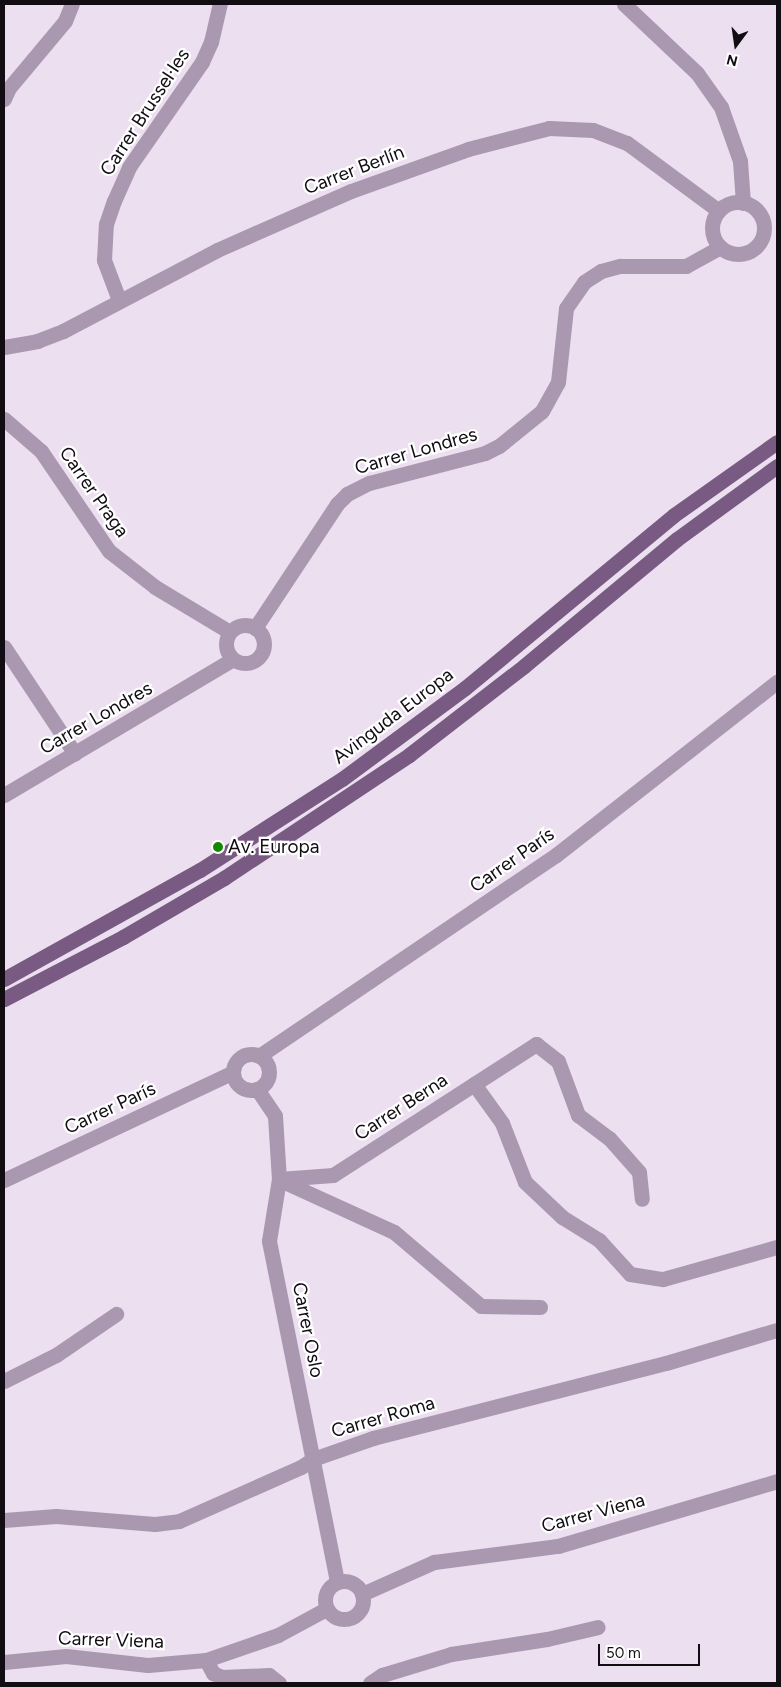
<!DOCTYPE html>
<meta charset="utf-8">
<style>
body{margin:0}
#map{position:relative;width:781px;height:1687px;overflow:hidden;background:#ecdff0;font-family:Figtree,sans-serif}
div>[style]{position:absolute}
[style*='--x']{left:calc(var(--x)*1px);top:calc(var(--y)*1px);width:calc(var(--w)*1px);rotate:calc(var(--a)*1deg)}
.minor>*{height:15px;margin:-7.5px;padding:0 7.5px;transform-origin:7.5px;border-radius:7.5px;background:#aa98b0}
.minor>.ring{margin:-7.5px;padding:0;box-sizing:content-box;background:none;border:15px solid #aa98b0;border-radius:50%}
.major>*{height:15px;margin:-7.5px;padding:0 7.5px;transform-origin:7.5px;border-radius:7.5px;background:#795a83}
.dots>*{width:14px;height:14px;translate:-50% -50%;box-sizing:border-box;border:2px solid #fff;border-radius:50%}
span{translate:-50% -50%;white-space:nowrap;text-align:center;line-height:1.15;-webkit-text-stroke:4.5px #fff;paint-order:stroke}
.street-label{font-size:19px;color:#110d13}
.poi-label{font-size:19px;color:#110d13}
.left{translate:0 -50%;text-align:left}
.frame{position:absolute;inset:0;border:5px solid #110d13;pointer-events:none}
.north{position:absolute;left:711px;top:20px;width:50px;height:50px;-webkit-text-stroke:4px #fff;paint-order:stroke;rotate:194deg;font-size:14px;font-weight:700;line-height:20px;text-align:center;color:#110d13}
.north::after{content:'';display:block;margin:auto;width:18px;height:22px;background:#110d13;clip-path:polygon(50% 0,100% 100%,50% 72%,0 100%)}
.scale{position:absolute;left:598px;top:1644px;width:102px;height:22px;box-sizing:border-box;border:2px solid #110d13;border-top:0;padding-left:6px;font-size:15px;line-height:18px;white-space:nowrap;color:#110d13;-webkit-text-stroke:4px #fff;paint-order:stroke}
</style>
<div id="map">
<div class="minor">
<i style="--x:624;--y:4;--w:100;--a:43.4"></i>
<i style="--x:697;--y:73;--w:42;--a:54.8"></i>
<i style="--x:721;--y:107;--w:57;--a:70.6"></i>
<i style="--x:740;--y:161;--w:42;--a:85.9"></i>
<i style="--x:4;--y:99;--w:12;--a:-66"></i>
<i style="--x:9;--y:88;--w:87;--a:-50.1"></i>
<i style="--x:65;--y:21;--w:18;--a:-68"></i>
<i class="ring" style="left:712px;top:202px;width:37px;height:37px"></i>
<i style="--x:119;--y:300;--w:43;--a:-110.6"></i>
<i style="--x:104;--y:260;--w:36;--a:-87"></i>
<i style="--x:106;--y:224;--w:24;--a:-71"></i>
<i style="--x:114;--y:201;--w:37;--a:-66"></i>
<i style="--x:129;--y:167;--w:128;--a:-55.2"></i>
<i style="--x:202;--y:62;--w:22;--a:-66"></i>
<i style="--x:211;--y:42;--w:39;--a:-77"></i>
<i style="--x:4;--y:347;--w:34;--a:-10"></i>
<i style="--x:37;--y:341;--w:28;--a:-21"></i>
<i style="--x:63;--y:331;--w:174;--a:-27.7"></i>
<i style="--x:217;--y:250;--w:146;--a:-23.8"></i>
<i style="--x:351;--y:191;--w:124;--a:-19.7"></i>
<i style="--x:468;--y:149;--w:84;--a:-14.5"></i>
<i style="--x:549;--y:128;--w:44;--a:2.6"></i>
<i style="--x:593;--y:130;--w:36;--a:21"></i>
<i style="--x:627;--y:143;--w:114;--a:36.5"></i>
<i style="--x:4;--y:419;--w:49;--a:40.9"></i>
<i style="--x:41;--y:451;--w:121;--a:55.8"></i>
<i style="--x:109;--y:551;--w:58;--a:38"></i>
<i style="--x:155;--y:587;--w:87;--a:31"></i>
<i class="ring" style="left:226px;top:625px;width:23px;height:23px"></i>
<i style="--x:255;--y:628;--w:149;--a:-56.5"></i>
<i style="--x:337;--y:504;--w:14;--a:-45"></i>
<i style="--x:347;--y:494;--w:25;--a:-27"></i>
<i style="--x:369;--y:483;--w:120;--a:-14.5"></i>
<i style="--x:485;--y:453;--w:16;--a:-27"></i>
<i style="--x:499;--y:446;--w:55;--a:-39.1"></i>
<i style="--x:542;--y:411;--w:33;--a:-61"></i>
<i style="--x:558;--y:382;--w:74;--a:-83.8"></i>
<i style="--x:566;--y:308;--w:32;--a:-55"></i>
<i style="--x:584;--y:282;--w:20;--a:-33"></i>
<i style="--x:601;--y:271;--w:20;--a:-15"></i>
<i style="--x:620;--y:266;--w:66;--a:0"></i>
<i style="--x:686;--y:266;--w:39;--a:-29"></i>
<i style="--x:4;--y:647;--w:128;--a:56.4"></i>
<i style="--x:4;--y:795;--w:266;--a:-30.7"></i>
<i class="ring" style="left:233px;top:1054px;width:21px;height:21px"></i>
<i style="--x:259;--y:1056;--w:359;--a:-34.1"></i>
<i style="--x:556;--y:855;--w:281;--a:-38.1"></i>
<i style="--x:474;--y:1084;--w:48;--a:54.3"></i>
<i style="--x:502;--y:1123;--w:63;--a:68.7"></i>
<i style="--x:525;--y:1182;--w:51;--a:43.4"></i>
<i style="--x:562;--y:1217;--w:44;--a:31.9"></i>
<i style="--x:599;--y:1240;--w:46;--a:47.6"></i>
<i style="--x:630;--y:1274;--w:33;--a:9"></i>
<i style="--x:663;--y:1279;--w:118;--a:-15.7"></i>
<i style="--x:257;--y:1089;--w:32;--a:56"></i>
<i style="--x:275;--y:1116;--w:63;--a:86.4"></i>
<i style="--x:279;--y:1179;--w:63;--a:99.2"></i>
<i style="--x:269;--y:1241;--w:348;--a:78.7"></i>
<i style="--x:279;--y:1179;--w:54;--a:-4.2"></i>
<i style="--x:333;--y:1175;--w:242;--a:-32.8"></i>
<i style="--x:536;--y:1044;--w:28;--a:38"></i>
<i style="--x:558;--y:1061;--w:58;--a:69.7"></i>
<i style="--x:578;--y:1115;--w:39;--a:37"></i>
<i style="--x:609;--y:1138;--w:45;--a:48.6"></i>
<i style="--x:639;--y:1172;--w:27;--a:84"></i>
<i style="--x:4;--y:1180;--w:253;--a:-25.2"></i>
<i style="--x:280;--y:1180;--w:125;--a:24.5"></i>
<i style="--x:394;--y:1232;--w:114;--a:40.4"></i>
<i style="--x:481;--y:1306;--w:59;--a:1"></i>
<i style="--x:4;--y:1381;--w:58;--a:-26.6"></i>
<i style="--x:56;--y:1355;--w:73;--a:-34.3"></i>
<i style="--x:4;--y:1520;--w:52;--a:-4.4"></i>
<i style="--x:56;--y:1516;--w:99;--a:4.6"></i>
<i style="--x:155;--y:1524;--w:24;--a:-7"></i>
<i style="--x:179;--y:1521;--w:133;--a:-23.9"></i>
<i style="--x:301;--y:1467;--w:14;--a:-34"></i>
<i style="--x:313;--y:1459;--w:64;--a:-19.3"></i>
<i style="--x:373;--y:1438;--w:302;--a:-14.4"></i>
<i style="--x:666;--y:1363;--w:116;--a:-16.6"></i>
<i class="ring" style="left:325px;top:1581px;width:23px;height:23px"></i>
<i style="--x:362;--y:1594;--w:79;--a:-24"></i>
<i style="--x:434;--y:1562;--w:125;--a:-7.4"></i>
<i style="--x:558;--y:1546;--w:228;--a:-16.5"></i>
<i style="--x:206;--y:1660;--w:15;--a:62"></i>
<i style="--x:213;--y:1673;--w:10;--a:24"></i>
<i style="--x:222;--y:1677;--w:47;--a:-2.4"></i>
<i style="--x:269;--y:1675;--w:13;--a:39"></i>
<i style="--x:4;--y:1662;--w:62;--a:-5.5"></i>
<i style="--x:66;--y:1656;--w:82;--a:6.3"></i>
<i style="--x:148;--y:1665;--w:58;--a:-4.9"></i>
<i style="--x:206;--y:1660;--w:76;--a:-19.1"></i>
<i style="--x:278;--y:1635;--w:55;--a:-28.4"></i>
<i style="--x:370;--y:1683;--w:14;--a:-34"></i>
<i style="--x:382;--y:1675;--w:72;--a:-16.9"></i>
<i style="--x:451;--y:1654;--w:97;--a:-8.9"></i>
<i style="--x:547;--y:1639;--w:52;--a:-13.2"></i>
</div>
<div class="major">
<i style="--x:4;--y:979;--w:224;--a:-29.1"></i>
<i style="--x:200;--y:870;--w:169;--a:-32.7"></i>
<i style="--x:342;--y:779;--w:153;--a:-36.5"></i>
<i style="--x:465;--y:688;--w:271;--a:-39.6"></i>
<i style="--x:674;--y:515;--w:126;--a:-35.3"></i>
<i style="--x:4;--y:999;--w:134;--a:-27.5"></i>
<i style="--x:123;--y:937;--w:117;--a:-30.3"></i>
<i style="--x:224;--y:878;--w:222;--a:-33.6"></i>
<i style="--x:409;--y:755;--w:145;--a:-37.7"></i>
<i style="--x:524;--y:666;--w:199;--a:-39.7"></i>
<i style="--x:677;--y:539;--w:124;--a:-36.1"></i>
</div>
<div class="dots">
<i style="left:218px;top:847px;background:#158703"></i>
</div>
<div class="street-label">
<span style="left:145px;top:112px;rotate:-57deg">Carrer Brussel·les</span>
<span style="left:354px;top:170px;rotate:-21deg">Carrer Berlín</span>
<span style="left:416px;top:451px;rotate:-16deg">Carrer Londres</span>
<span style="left:94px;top:492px;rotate:55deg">Carrer Praga</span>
<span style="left:393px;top:716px;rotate:-37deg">Avinguda Europa</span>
<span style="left:96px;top:718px;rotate:-30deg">Carrer Londres</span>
<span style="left:512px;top:860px;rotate:-35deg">Carrer París</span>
<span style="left:401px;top:1107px;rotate:-33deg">Carrer Berna</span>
<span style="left:110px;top:1108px;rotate:-25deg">Carrer París</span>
<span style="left:308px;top:1330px;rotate:79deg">Carrer Oslo</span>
<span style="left:383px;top:1417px;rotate:-16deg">Carrer Roma</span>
<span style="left:593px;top:1513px;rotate:-15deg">Carrer Viena</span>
<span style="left:111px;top:1640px;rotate:2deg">Carrer Viena</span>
</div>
<div class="poi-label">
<span class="left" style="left:228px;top:847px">Av. Europa</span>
</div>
<div class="frame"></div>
<div class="north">N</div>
<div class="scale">50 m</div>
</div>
